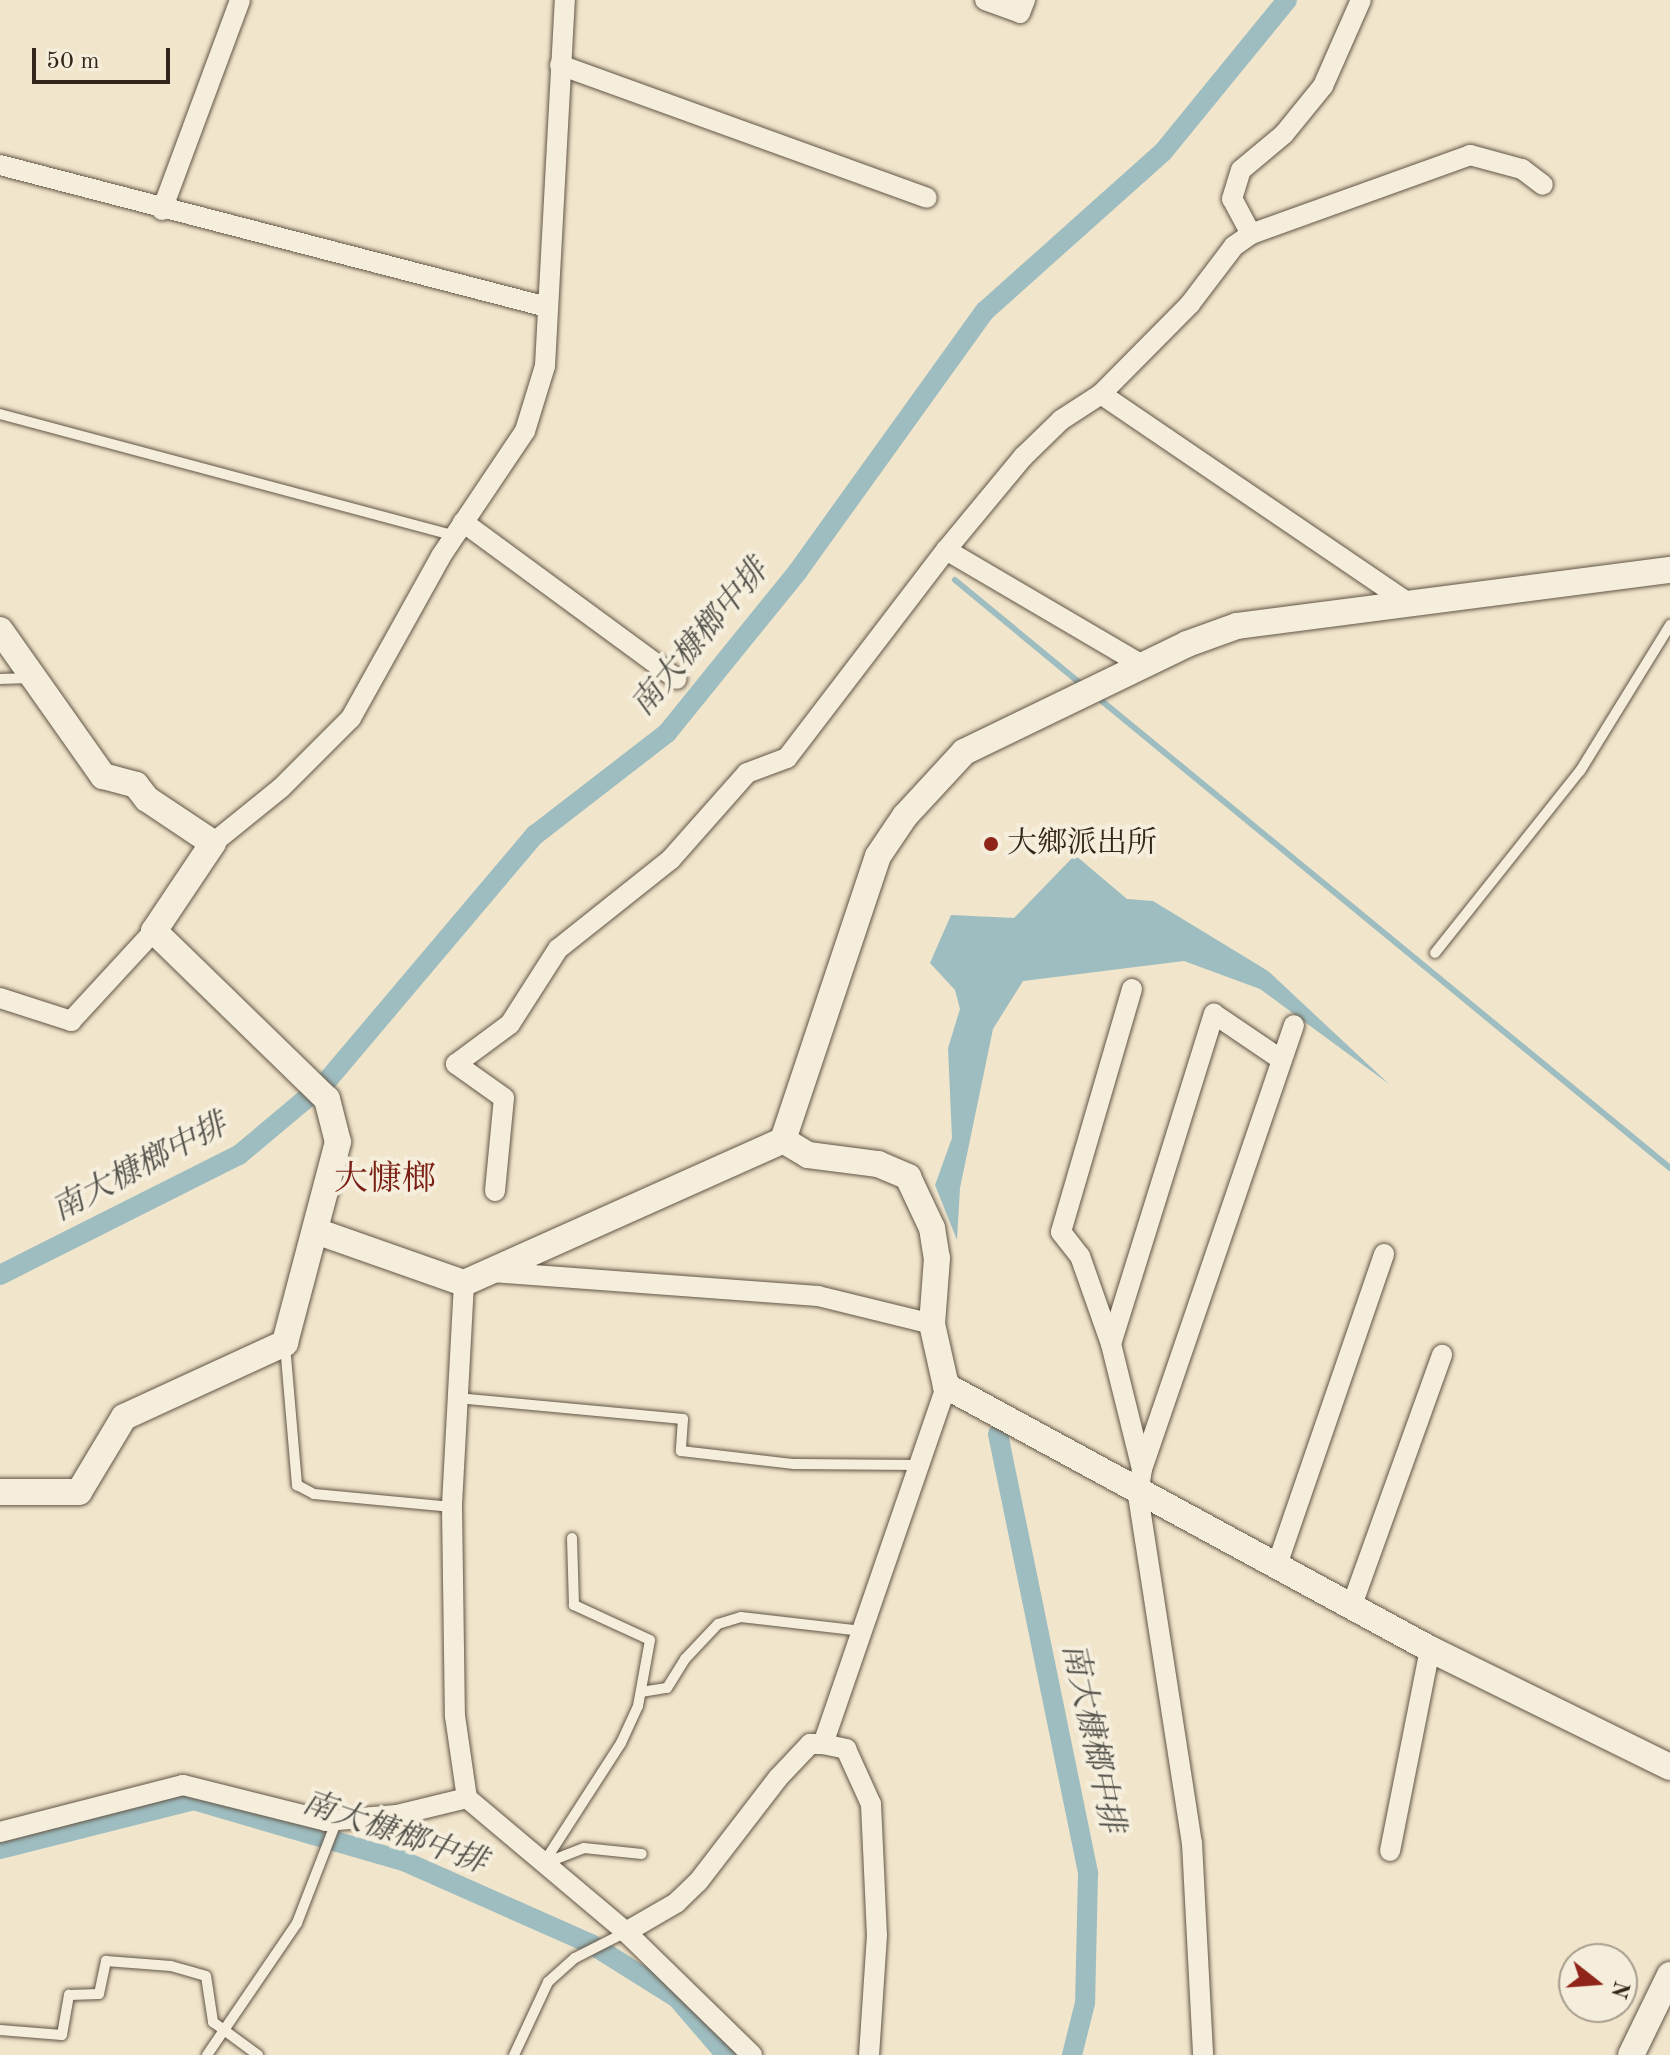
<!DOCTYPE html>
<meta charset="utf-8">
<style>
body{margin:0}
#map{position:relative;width:1670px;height:2055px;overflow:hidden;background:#f1e5cb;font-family:"Old Standard TT","Noto Serif TC",serif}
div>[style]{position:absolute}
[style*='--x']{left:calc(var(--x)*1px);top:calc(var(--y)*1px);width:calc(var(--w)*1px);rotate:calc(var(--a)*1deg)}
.water>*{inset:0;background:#9ebdc0}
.stream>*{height:6px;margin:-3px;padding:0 3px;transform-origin:3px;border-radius:3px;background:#9ebdc0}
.canal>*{height:20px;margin:-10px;padding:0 10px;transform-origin:10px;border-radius:10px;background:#9ebdc0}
.roads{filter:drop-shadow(0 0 2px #625546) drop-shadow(0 0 2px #625546)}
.service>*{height:10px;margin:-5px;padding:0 5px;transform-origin:5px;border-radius:5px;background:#f6eedd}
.minor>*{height:20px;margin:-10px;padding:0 10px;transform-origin:10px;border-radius:10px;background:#f6eedd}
.tertiary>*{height:26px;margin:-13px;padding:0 13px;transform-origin:13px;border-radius:13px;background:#f6eedd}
.dots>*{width:22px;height:22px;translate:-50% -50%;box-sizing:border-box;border:4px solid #f6eedd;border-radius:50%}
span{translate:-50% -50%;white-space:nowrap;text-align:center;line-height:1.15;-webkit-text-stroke:8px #f6eedd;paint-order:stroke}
.poi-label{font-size:30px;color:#33251a}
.left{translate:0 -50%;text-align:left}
.water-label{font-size:32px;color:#53534c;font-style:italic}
.quarter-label{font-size:34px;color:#7a1f14}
.north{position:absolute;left:1558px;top:1943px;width:80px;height:80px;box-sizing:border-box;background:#f6eedd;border:2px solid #a89e8f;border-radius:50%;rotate:107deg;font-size:22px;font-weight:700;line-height:32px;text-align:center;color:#33251a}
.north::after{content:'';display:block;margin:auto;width:28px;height:36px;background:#8f2418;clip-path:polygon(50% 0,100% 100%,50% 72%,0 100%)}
.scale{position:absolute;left:32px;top:48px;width:138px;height:36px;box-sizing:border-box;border:4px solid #33251a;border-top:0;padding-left:10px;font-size:24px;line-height:28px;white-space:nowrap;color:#33251a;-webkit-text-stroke:6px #f6eedd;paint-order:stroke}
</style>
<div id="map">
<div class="water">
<i style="clip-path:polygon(1075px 855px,1127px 899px,1153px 901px,1268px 971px,1389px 1084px,1260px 989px,1184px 961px,1023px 981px,993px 1029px,960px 1188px,957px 1240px,935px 1185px,952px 1138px,948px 1048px,960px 1009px,955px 990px,930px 963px,951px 915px,1014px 918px)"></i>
</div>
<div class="stream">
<i style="--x:955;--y:580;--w:168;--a:39.5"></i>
<i style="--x:1097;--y:697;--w:742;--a:39.42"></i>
</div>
<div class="canal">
<i style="--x:0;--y:1275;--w:267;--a:-26.7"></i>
<i style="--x:239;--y:1155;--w:114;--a:-40"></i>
<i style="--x:326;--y:1082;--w:324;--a:-49.8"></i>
<i style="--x:535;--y:835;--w:167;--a:-37.7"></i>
<i style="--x:667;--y:733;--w:208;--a:-51"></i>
<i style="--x:798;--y:571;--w:320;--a:-54.3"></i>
<i style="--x:985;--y:311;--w:239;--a:-41.8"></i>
<i style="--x:1163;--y:152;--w:196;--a:-50.8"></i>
<i style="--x:998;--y:1434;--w:449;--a:78.4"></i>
<i style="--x:1088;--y:1874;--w:129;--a:91.3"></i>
<i style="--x:1085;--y:2003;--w:54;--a:104"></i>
<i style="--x:0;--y:1849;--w:199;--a:-14.2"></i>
<i style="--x:193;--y:1800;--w:222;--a:16.2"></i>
<i style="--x:406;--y:1862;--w:202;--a:23.9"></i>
<i style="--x:591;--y:1944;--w:102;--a:32.1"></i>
<i style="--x:677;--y:1998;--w:75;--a:49.3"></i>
</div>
<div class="roads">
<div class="service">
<i style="--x:0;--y:414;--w:470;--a:15"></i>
<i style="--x:0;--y:679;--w:30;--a:-2"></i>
<i style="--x:1435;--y:953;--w:233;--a:-51.5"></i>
<i style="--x:1580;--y:771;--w:172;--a:-58.3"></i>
<i style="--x:285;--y:1345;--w:141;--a:85.1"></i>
<i style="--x:297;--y:1485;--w:19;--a:28"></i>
<i style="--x:314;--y:1494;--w:139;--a:5.4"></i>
<i style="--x:457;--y:1398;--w:227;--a:5.3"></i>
<i style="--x:683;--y:1419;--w:32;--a:94"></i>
<i style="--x:681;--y:1451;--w:114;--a:6.6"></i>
<i style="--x:794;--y:1464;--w:124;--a:0.5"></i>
<i style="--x:641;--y:1692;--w:26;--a:-9"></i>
<i style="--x:667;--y:1688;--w:34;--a:-58"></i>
<i style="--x:685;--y:1659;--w:48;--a:-46.7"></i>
<i style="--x:718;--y:1624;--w:24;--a:-17"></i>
<i style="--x:741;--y:1617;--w:122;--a:6.6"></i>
<i style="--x:543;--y:1864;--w:144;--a:-57.2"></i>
<i style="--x:621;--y:1743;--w:41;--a:-65.3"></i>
<i style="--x:638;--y:1706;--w:67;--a:-79.7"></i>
<i style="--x:650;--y:1640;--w:84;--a:-155.3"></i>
<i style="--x:574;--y:1605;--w:67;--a:-91.7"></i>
<i style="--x:543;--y:1864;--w:44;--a:-21.3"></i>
<i style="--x:584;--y:1848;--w:58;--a:5.9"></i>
<i style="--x:0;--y:2030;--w:62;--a:4.6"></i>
<i style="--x:62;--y:2035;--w:41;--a:-80.1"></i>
<i style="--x:69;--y:1995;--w:30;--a:-2"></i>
<i style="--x:99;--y:1994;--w:34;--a:-78"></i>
<i style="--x:106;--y:1961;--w:65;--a:4.4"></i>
<i style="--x:171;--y:1966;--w:36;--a:16"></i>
<i style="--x:206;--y:1976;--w:47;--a:81.3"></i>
<i style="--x:213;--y:2022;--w:56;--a:36.3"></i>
<i style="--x:207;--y:2055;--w:160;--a:-55.7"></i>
<i style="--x:297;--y:1923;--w:110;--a:-68.8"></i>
<i style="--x:514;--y:2055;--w:81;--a:-65"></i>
<i style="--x:548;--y:1982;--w:36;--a:-42"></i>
<i style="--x:575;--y:1958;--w:57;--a:-27"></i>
</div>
<div class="minor">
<i style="--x:985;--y:0;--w:37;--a:20"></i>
<i style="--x:1020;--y:13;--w:14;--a:-69"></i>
<i style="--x:560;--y:65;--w:390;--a:19.9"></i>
<i style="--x:0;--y:165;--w:565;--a:14.55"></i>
<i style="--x:162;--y:210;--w:224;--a:-69.6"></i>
<i style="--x:1251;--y:234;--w:40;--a:-118"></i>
<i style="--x:1232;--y:199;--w:30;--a:-73"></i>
<i style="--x:1241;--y:170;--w:56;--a:-39.9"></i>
<i style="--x:1284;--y:134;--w:62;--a:-50.9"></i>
<i style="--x:1323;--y:86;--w:94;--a:-66.2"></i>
<i style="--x:1101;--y:394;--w:371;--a:34.2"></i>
<i style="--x:463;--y:522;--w:265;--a:36.3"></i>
<i style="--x:946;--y:550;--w:121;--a:-50.4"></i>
<i style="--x:1023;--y:457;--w:53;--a:-44.2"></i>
<i style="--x:1061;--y:420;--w:48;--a:-33"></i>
<i style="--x:1101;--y:394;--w:127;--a:-45.3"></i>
<i style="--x:1190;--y:304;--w:73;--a:-52.8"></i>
<i style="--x:1234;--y:246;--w:21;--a:-35"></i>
<i style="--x:1251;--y:234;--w:233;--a:-19.8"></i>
<i style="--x:1470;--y:155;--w:54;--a:15.1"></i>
<i style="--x:1522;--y:169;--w:26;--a:37"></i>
<i style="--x:213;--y:843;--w:87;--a:-39"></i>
<i style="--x:281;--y:788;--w:99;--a:-45"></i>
<i style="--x:351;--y:718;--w:185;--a:-60.9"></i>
<i style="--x:441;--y:556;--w:151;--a:-56.1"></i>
<i style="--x:525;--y:431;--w:68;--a:-72.9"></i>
<i style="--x:545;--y:366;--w:367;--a:-86.9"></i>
<i style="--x:1132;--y:989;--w:253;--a:106.3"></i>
<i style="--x:1061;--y:1232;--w:31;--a:52"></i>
<i style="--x:1080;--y:1256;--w:93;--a:70.6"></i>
<i style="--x:1111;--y:1344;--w:129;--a:76.1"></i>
<i style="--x:1142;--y:1469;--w:26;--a:99"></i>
<i style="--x:1138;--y:1495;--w:352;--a:81.2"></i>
<i style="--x:1192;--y:1843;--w:212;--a:87"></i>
<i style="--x:0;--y:998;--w:75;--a:17.9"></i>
<i style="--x:71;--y:1021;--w:122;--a:-47.3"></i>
<i style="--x:495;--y:1191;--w:93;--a:-84.5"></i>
<i style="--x:504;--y:1098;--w:59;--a:-144.7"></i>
<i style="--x:456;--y:1064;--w:67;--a:-36.5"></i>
<i style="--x:510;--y:1024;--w:89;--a:-57.4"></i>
<i style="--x:558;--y:949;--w:144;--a:-38.5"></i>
<i style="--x:671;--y:859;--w:115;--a:-48.5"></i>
<i style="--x:747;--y:773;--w:43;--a:-20.6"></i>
<i style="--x:787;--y:758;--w:262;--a:-52.6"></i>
<i style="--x:946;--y:550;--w:229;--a:30.4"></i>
<i style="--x:492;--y:1272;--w:327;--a:4.2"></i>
<i style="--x:818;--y:1296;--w:117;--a:13.8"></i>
<i style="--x:464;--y:1283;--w:224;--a:93.1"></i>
<i style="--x:452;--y:1507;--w:209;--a:89.2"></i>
<i style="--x:455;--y:1716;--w:83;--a:81.7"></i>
<i style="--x:1111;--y:1344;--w:346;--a:-72.7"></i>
<i style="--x:1214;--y:1014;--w:78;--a:34.1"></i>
<i style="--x:1142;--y:1469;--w:469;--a:-71.1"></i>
<i style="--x:1277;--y:1565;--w:329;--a:-71"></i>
<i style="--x:1352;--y:1605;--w:266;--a:-70.2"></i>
<i style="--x:823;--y:1744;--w:24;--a:12"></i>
<i style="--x:846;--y:1749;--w:60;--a:65.6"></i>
<i style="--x:871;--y:1804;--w:131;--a:87.4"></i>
<i style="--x:877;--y:1935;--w:120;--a:93.8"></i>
<i style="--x:0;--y:1832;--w:189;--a:-14.4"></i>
<i style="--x:183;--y:1785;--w:147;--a:14.1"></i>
<i style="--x:326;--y:1821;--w:71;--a:-4.8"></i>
<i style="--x:397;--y:1815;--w:72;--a:-13.7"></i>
<i style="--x:467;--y:1798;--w:208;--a:40.1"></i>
<i style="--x:1390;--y:1851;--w:206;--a:-78.8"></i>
<i style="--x:752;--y:2055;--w:176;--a:-135.7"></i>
<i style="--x:626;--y:1932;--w:58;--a:-30.1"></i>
<i style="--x:676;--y:1903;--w:30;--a:-44"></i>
<i style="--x:698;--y:1882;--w:131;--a:-52.4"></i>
<i style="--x:778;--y:1778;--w:47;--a:-46.7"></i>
<i style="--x:810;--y:1744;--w:13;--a:0"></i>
<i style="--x:823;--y:1744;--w:379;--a:-71"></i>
</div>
<div class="tertiary">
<i style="--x:0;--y:630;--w:179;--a:54.8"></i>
<i style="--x:103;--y:776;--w:34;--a:15"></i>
<i style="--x:136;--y:785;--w:18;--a:52"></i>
<i style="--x:147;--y:799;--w:79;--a:33.7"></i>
<i style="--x:213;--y:843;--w:106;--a:123.8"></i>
<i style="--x:154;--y:931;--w:241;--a:44.2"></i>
<i style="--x:327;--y:1099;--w:44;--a:75.7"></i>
<i style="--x:338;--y:1142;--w:208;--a:104.8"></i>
<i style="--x:285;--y:1343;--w:177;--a:155.3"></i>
<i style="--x:124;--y:1417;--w:87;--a:121"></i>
<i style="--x:79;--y:1492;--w:79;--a:180"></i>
<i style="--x:783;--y:1140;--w:299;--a:-71.5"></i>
<i style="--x:878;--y:856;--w:48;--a:-56"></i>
<i style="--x:905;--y:816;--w:87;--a:-47.3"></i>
<i style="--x:964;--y:752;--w:248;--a:-25.8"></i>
<i style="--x:1187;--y:644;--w:53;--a:-19.8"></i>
<i style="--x:1237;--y:626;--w:437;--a:-7.4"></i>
<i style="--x:783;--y:1140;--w:29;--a:31"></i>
<i style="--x:808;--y:1155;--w:71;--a:7.3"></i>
<i style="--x:878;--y:1164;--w:33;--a:23"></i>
<i style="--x:908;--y:1177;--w:56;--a:64.8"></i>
<i style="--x:932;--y:1228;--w:30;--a:81"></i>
<i style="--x:937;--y:1258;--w:66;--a:94.3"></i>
<i style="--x:932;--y:1324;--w:64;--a:77.3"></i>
<i style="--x:946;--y:1386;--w:551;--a:28.52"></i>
<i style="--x:1430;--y:1649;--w:267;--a:26.2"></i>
<i style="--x:316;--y:1231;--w:157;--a:19.4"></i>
<i style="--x:464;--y:1283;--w:350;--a:-24.1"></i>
<i style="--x:1631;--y:2055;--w:89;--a:-64"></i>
</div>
</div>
<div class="dots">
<i style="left:991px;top:844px;background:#8f2418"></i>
</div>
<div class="poi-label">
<span class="left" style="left:1007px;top:844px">大鄉派出所</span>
</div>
<div class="water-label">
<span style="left:701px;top:639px;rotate:-50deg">南大槺榔中排</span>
<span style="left:140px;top:1169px;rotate:-28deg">南大槺榔中排</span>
<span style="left:1091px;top:1738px;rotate:78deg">南大槺榔中排</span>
<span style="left:394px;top:1834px;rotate:19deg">南大槺榔中排</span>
</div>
<div class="quarter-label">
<span style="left:385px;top:1181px">大慷榔</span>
</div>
<div class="north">N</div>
<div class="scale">50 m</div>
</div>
